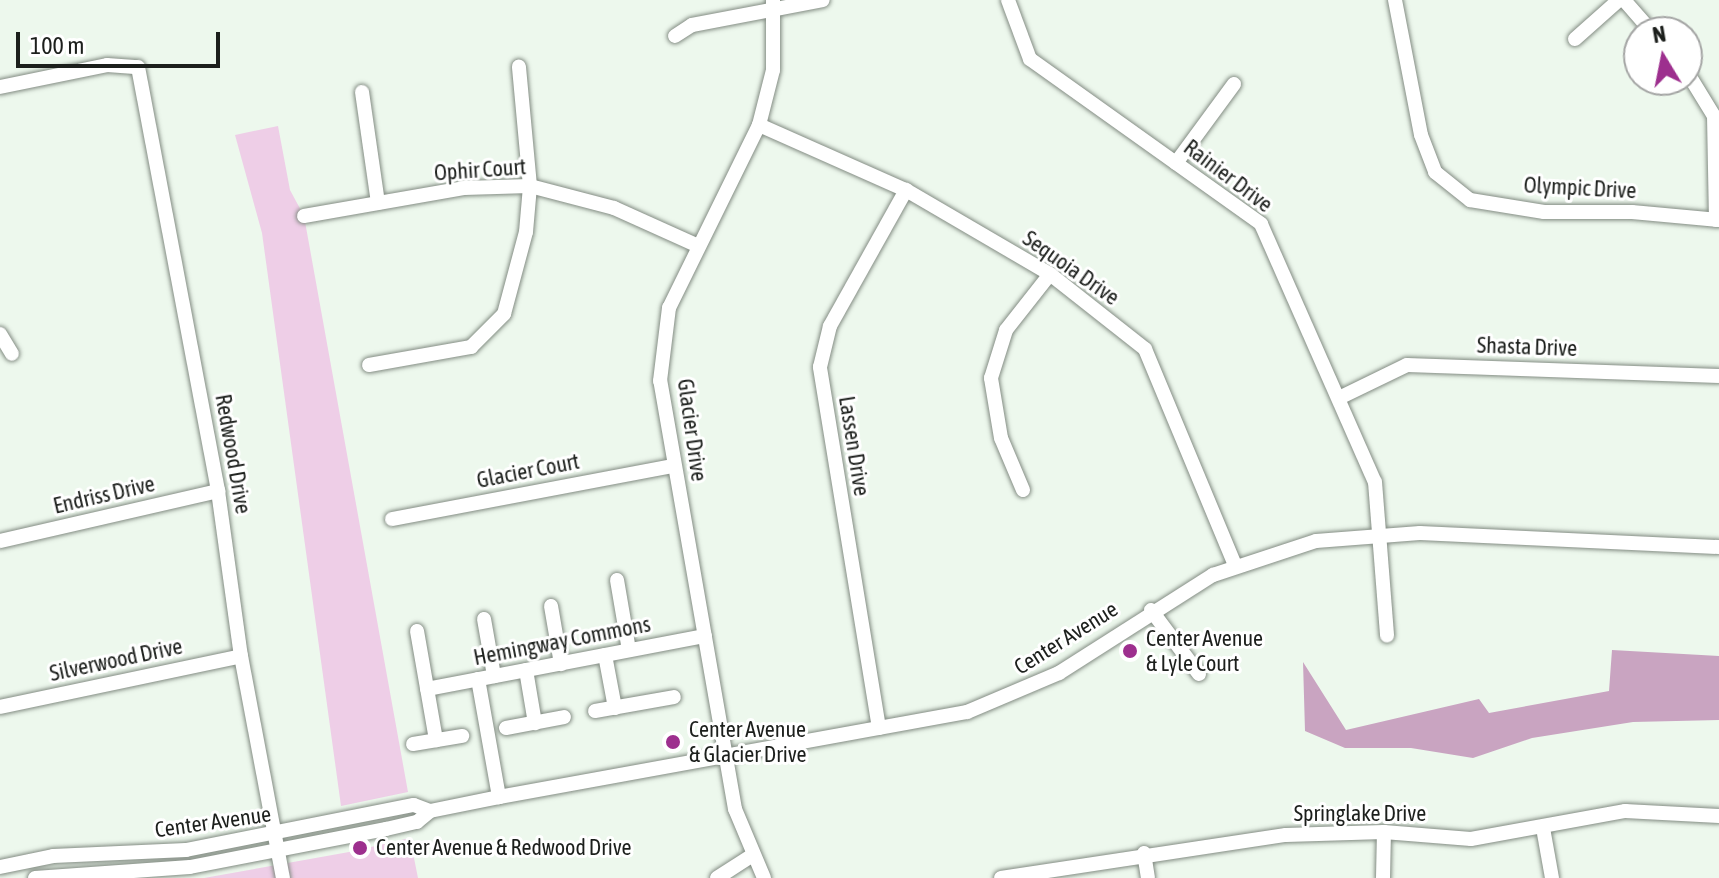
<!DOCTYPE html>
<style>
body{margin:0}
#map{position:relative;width:1719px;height:878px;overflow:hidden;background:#edf8ed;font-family:"Asap Condensed",sans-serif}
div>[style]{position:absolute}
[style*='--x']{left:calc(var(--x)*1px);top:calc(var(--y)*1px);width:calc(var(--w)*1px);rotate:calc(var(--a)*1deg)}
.green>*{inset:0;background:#eecee7}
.forest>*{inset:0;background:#c9a4c1}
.roads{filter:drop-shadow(0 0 2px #838c83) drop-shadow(0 0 2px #838c83)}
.minor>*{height:14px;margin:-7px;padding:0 7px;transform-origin:7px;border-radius:7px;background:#fff}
.dots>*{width:22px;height:22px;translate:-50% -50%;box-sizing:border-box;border:4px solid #fff;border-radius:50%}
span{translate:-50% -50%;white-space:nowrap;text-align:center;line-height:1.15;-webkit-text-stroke:6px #fff;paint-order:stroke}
.street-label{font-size:22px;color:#1c1f1c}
.poi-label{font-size:22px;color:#1c1f1c}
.left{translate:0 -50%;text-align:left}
.north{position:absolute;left:1623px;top:16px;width:80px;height:80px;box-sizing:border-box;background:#fff;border:2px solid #a4a5a4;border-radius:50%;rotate:350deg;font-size:22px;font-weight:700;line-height:32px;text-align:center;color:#1c1f1c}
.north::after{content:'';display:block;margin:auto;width:28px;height:36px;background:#9d2f8e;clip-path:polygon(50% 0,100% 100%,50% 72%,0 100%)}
.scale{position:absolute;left:16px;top:32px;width:204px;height:36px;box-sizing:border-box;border:4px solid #1c1f1c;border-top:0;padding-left:10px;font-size:24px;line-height:28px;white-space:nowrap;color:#1c1f1c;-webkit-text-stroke:6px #fff;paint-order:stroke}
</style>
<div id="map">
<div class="green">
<i style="clip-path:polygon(278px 126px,290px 190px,304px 216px,408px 792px,341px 806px,262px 233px,235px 135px)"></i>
<i style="clip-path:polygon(410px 838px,418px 878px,204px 878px,349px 852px)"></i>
</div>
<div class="forest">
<i style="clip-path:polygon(1612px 650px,1719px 656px,1719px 720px,1633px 722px,1532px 738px,1473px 758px,1411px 748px,1345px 748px,1305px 731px,1303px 662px,1346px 730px,1479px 699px,1489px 713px,1609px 691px)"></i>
</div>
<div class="roads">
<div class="minor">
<i style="--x:1008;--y:0;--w:63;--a:69.6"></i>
<i style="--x:1030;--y:59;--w:284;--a:35.5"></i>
<i style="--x:1261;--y:224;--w:282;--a:66.2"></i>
<i style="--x:1375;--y:482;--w:154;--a:85.5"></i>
<i style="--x:1395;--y:0;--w:137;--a:79.1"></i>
<i style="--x:1421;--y:135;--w:40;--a:69"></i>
<i style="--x:1435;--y:172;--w:45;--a:38.7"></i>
<i style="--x:1470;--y:200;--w:75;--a:9.2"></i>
<i style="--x:1544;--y:212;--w:88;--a:0"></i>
<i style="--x:1632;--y:212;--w:87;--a:5.3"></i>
<i style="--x:1624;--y:0;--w:43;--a:48.8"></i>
<i style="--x:675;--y:36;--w:20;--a:-33"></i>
<i style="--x:692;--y:25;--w:133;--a:-10.8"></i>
<i style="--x:1575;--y:39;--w:59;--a:-41.6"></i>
<i style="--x:1687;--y:72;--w:52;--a:58.5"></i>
<i style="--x:1714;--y:116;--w:104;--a:88.9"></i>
<i style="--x:0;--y:87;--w:109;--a:-11.6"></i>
<i style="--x:107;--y:65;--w:31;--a:4"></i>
<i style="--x:138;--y:67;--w:431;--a:79.3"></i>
<i style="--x:218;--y:491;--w:167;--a:82.1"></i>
<i style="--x:241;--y:656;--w:226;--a:79.3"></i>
<i style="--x:362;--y:92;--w:112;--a:81.8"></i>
<i style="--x:759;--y:125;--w:161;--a:23.9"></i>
<i style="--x:906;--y:190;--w:167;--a:30.3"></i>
<i style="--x:1050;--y:274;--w:121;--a:38.3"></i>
<i style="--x:1145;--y:349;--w:234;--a:67.4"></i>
<i style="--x:1176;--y:163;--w:98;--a:-53.7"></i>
<i style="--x:304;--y:216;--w:162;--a:-9.9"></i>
<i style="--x:464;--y:188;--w:66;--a:-1.7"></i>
<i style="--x:530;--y:186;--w:87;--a:14.7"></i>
<i style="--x:614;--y:208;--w:92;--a:24.3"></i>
<i style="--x:0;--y:334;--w:23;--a:59"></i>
<i style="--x:369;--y:365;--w:104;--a:-10"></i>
<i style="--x:471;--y:347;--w:47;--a:-45"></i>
<i style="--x:504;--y:314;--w:85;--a:-75"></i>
<i style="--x:526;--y:232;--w:46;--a:-85"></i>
<i style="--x:530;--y:186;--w:120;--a:-95.3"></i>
<i style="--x:1341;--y:397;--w:73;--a:-25.9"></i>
<i style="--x:1407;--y:365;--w:312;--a:2"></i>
<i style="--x:1023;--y:490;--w:56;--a:-112.9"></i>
<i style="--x:1001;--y:438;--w:61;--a:-99.5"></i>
<i style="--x:991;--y:378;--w:50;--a:-72.6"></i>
<i style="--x:1006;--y:330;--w:71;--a:-51.8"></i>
<i style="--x:392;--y:519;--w:286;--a:-10.7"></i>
<i style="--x:0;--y:541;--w:224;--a:-12.9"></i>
<i style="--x:617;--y:580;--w:71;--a:80.3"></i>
<i style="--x:551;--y:606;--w:59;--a:80.2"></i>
<i style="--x:1151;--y:610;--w:80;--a:53.1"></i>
<i style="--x:484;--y:619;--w:58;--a:80"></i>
<i style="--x:417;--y:631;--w:111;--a:80.1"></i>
<i style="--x:605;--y:655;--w:54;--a:79.3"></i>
<i style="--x:526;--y:670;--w:54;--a:80.4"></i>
<i style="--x:478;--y:679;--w:120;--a:79.9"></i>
<i style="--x:427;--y:689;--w:283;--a:-10.8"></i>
<i style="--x:0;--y:707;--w:246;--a:-11.9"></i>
<i style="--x:595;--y:711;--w:80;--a:-10"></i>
<i style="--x:506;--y:728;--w:59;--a:-10.7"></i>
<i style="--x:879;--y:728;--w:366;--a:-99.3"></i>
<i style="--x:820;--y:367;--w:42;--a:-76.3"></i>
<i style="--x:830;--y:326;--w:156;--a:-60.8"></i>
<i style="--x:413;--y:744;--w:50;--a:-9.3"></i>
<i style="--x:1543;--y:828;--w:51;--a:79.8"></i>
<i style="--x:1144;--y:853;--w:25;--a:81"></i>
<i style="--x:0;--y:867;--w:54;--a:-11.7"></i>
<i style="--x:53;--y:856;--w:133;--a:-2.6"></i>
<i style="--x:186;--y:850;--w:232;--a:-11.2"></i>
<i style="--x:414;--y:805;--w:17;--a:21"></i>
<i style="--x:35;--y:878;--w:155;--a:-4.1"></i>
<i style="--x:190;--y:867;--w:200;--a:-11"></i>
<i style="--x:386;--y:829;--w:32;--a:-13"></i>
<i style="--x:417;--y:822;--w:17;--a:-40"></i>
<i style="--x:430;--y:811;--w:70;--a:-11.5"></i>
<i style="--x:499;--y:797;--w:476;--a:-10.3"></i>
<i style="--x:967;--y:712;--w:100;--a:-23"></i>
<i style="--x:1059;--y:673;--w:183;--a:-32.5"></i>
<i style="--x:1213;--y:575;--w:108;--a:-18.3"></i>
<i style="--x:1316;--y:541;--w:104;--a:-4.4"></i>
<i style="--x:1420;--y:533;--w:299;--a:2.7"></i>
<i style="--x:717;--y:878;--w:40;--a:-32.9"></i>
<i style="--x:764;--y:878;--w:75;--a:-112.8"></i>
<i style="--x:735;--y:809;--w:435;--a:-99.9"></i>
<i style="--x:660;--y:381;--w:74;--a:-83"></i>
<i style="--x:669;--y:308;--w:204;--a:-63.8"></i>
<i style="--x:759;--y:125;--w:57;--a:-75.7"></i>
<i style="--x:773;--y:70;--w:70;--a:-90"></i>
<i style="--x:1001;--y:878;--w:288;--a:-8.6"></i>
<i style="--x:1286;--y:835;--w:98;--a:-1.8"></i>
<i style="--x:1384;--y:832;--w:87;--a:4.6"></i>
<i style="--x:1471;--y:839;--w:157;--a:-10.3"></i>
<i style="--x:1625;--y:811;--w:94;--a:3"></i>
<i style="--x:1383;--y:878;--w:46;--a:-88.8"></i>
</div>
</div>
<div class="dots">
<i style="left:1130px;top:651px;background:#9d2f8e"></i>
<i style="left:673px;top:742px;background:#9d2f8e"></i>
<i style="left:360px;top:848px;background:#9d2f8e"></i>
</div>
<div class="street-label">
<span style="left:480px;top:170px;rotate:-4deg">Ophir Court</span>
<span style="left:1228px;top:176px;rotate:37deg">Rainier Drive</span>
<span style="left:1580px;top:188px;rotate:3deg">Olympic Drive</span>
<span style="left:1071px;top:268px;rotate:35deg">Sequoia Drive</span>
<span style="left:1527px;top:347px;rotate:2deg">Shasta Drive</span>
<span style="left:692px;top:430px;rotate:82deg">Glacier Drive</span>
<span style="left:854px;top:446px;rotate:81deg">Lassen Drive</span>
<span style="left:233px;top:454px;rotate:80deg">Redwood Drive</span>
<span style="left:528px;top:471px;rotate:-11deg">Glacier Court</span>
<span style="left:104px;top:495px;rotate:-13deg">Endriss Drive</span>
<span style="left:1066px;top:638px;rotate:-32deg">Center Avenue</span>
<span style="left:562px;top:641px;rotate:-11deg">Hemingway Commons</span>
<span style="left:116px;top:660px;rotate:-12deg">Silverwood Drive</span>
<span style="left:1360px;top:814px">Springlake Drive</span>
<span style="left:213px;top:822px;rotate:-8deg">Center Avenue</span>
</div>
<div class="poi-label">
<span class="left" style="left:1146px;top:651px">Center Avenue<br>&amp; Lyle Court</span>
<span class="left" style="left:689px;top:742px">Center Avenue<br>&amp; Glacier Drive</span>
<span class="left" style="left:376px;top:848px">Center Avenue &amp; Redwood Drive</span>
</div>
<div class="north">N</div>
<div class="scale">100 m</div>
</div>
